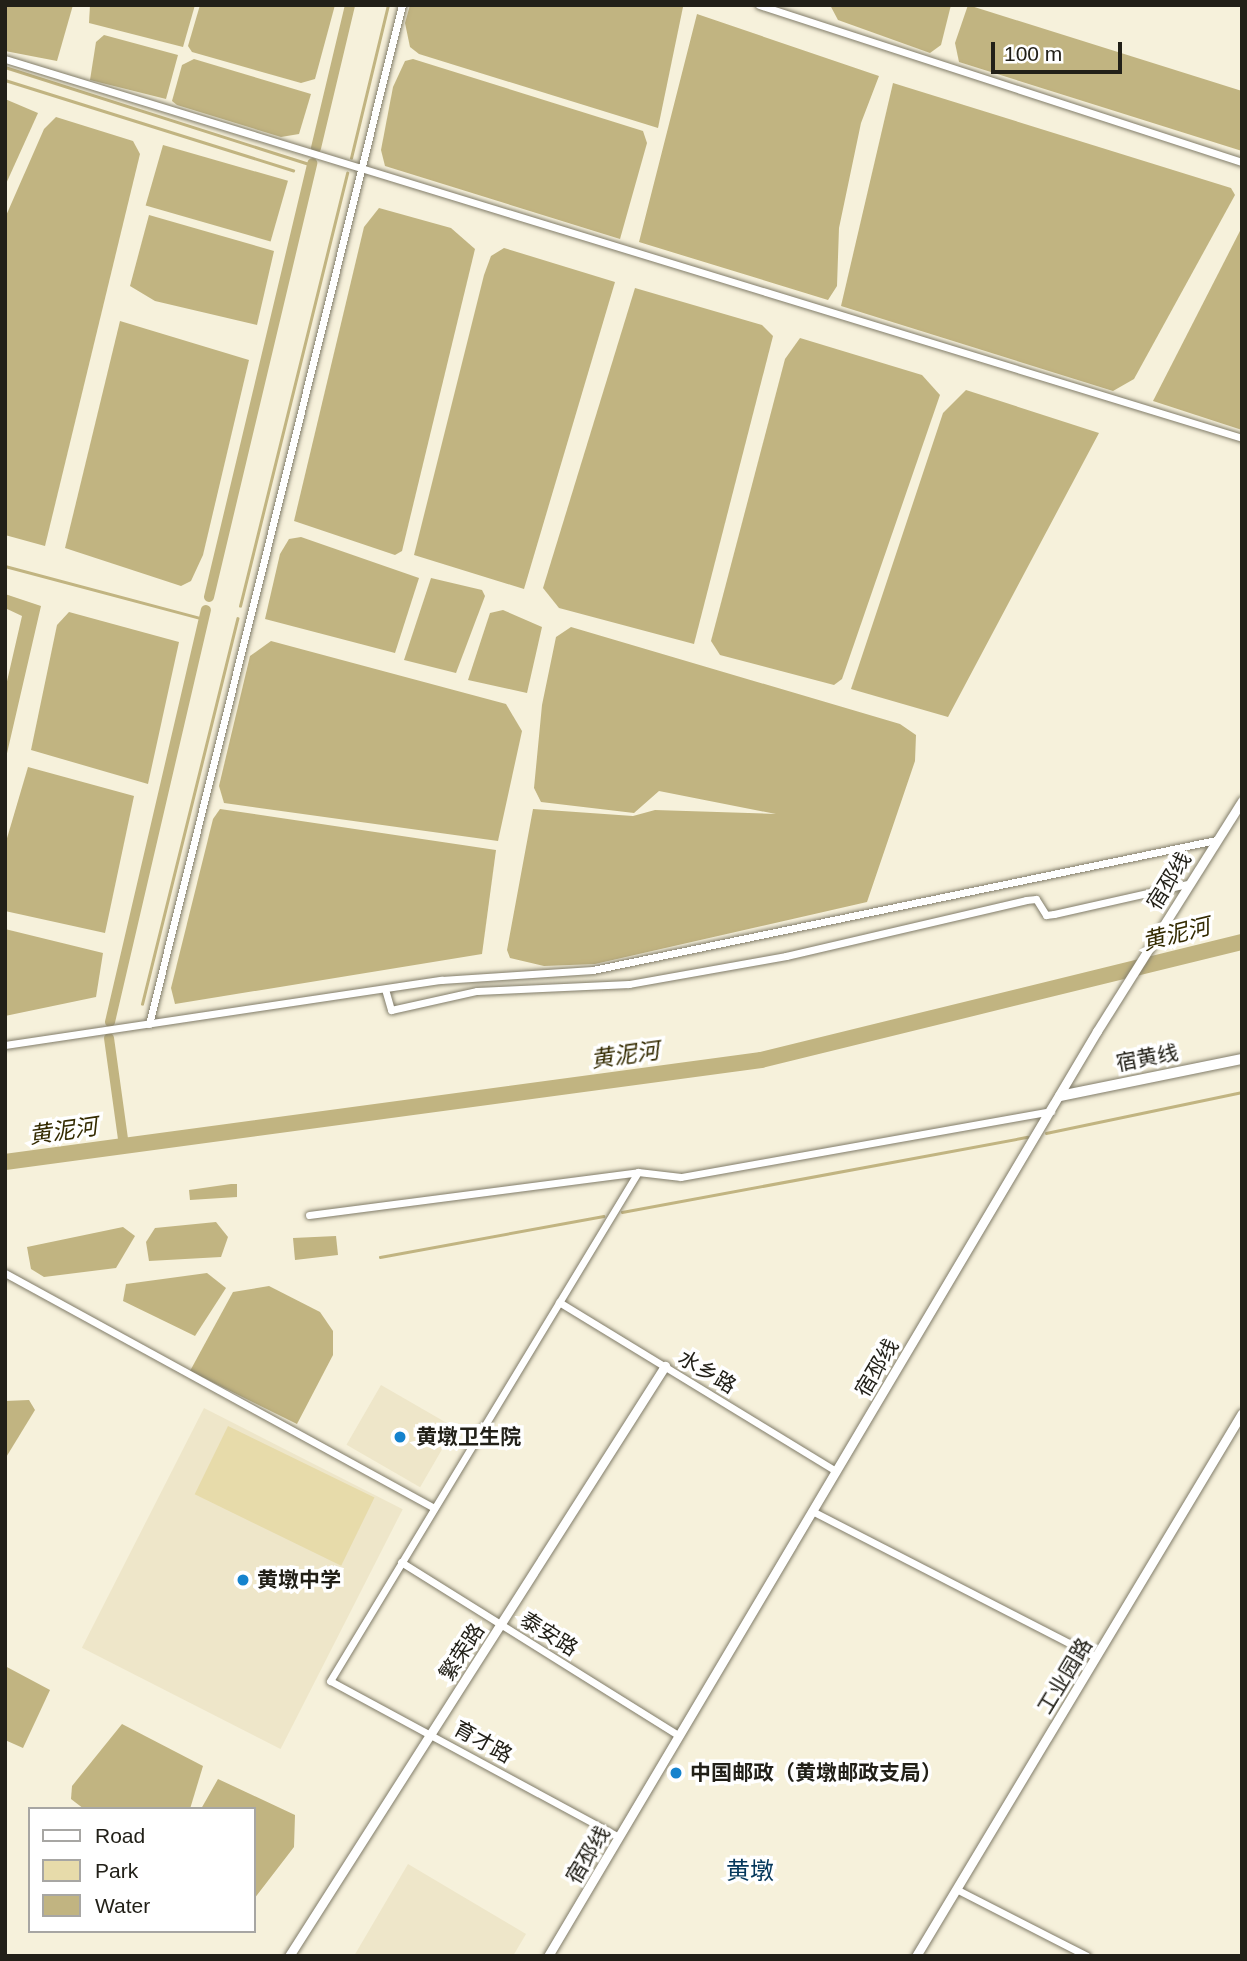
<!DOCTYPE html>
<meta charset="utf-8">
<style>
body{margin:0}
#map{position:relative;width:1247px;height:1961px;overflow:hidden;background:#f6f1db;font-family:Helvetica,"Noto Sans SC",sans-serif}
div>[style]{position:absolute}
[style*='--x']{left:calc(var(--x)*1px);top:calc(var(--y)*1px);width:calc(var(--w)*1px);rotate:calc(var(--a)*1deg)}
.built>*{inset:0;background:#eee6c9;transform-origin:0 0}
.green>*{inset:0;background:#e7dbaa;transform-origin:0 0}
.water>*{inset:0;background:#c1b481;transform-origin:0 0}
.stream>*{height:2.5px;margin:-1.25px;padding:0 1.25px;transform-origin:1.25px;border-radius:1.25px;background:#c1b481}
.canal>*{height:10px;margin:-5px;padding:0 5px;transform-origin:5px;border-radius:5px;background:#c1b481}
.river>*{height:16px;margin:-8px;padding:0 8px;transform-origin:8px;border-radius:8px;background:#c1b481}
.roads{filter:drop-shadow(0 0 2px #817c69) drop-shadow(0 0 2px #817c69)}
.minor>*{height:7px;margin:-3.5px;padding:0 3.5px;transform-origin:3.5px;border-radius:3.5px;background:#fff}
.tertiary>*{height:9px;margin:-4.5px;padding:0 4.5px;transform-origin:4.5px;border-radius:4.5px;background:#fff}
.secondary>*{height:10px;margin:-5px;padding:0 5px;transform-origin:5px;border-radius:5px;background:#fff}
.dots>*{width:19px;height:19px;translate:-50% -50%;box-sizing:border-box;border:4px solid #fff;border-radius:50%}
span{translate:-50% -50%;white-space:nowrap;text-align:center;line-height:1.15;-webkit-text-stroke:7px #fff;paint-order:stroke}
.street-label{font-size:21px;color:#222018}
.poi-label{font-size:21px;color:#222018;font-weight:700}
.left{translate:0 -50%;text-align:left}
.water-label{font-size:23px;color:#332a00;font-style:italic}
.quarter-label{font-size:24px;color:#04375b}
.frame{position:absolute;inset:0;border:7px solid #222018;pointer-events:none}
.legend{position:absolute;left:28px;top:1807px;width:228px;height:126px;box-sizing:border-box;background:#fff;border:2px solid #a7a6a3;margin:0;padding:9px 12px;list-style:none;font-size:21px;color:#222018}
.legend li{display:flex;align-items:center;gap:14px;height:35px}
.legend b{width:35px;border:2px solid #a7a6a3}
.scale{position:absolute;left:991px;top:42px;width:131px;height:32px;box-sizing:border-box;border:4px solid #222018;border-top:0;padding-left:9px;font-size:21px;line-height:24px;white-space:nowrap;color:#222018;-webkit-text-stroke:5px #fff;paint-order:stroke}
</style>
<div id="map">
<div class="built">
<i style="left:381px;top:1385px;width:85px;height:69px;rotate:30deg"></i>
<i style="left:204px;top:1408px;width:223px;height:269px;rotate:27deg"></i>
<i style="clip-path:polygon(408px 1864px,526px 1934px,513px 1956px,354px 1956px)"></i>
</div>
<div class="green">
<i style="left:228px;top:1426px;width:163px;height:76px;rotate:26deg"></i>
</div>
<div class="water">
<i style="clip-path:polygon(6px 5px,73px 5px,57px 61px,5px 51px)"></i>
<i style="clip-path:polygon(90px 5px,195px 5px,183px 47px,89px 23px)"></i>
<i style="clip-path:polygon(200px 5px,335px 5px,315px 79px,301px 83px,192px 52px,188px 46px)"></i>
<i style="clip-path:polygon(410px 5px,683px 7px,658px 128px,419px 54px,410px 47px,405px 23px)"></i>
<i style="clip-path:polygon(830px 5px,951px 5px,941px 45px,930px 53px,838px 20px)"></i>
<i style="clip-path:polygon(968px 5px,1242px 91px,1242px 151px,959px 62px,955px 43px)"></i>
<i style="clip-path:polygon(697px 14px,879px 76px,861px 123px,839px 228px,837px 286px,828px 300px,639px 242px)"></i>
<i style="clip-path:polygon(104px 35px,178px 55px,166px 99px,90px 80px,96px 42px)"></i>
<i style="clip-path:polygon(194px 59px,311px 94px,299px 134px,281px 137px,177px 105px,172px 101px,182px 65px)"></i>
<i style="clip-path:polygon(413px 59px,643px 131px,647px 143px,620px 239px,385px 166px,381px 150px,393px 87px,405px 61px)"></i>
<i style="clip-path:polygon(893px 83px,1231px 188px,1235px 195px,1134px 379px,1113px 391px,841px 306px)"></i>
<i style="clip-path:polygon(5px 99px,38px 113px,5px 186px)"></i>
<i style="clip-path:polygon(56px 117px,133px 141px,140px 154px,45px 546px,5px 535px,5px 218px,44px 129px)"></i>
<i style="left:163px;top:145px;width:130px;height:63px;rotate:16deg"></i>
<i style="clip-path:polygon(379px 208px,451px 228px,475px 249px,402px 551px,395px 555px,294px 521px,364px 227px)"></i>
<i style="clip-path:polygon(149px 215px,274px 251px,257px 325px,155px 301px,130px 286px)"></i>
<i style="clip-path:polygon(1242px 227px,1242px 430px,1153px 401px)"></i>
<i style="clip-path:polygon(504px 248px,615px 282px,524px 589px,414px 555px,484px 275px,491px 256px)"></i>
<i style="clip-path:polygon(635px 288px,762px 325px,773px 336px,694px 644px,559px 608px,543px 588px)"></i>
<i style="clip-path:polygon(120px 321px,249px 360px,203px 555px,191px 581px,181px 586px,65px 548px)"></i>
<i style="clip-path:polygon(800px 338px,922px 375px,940px 395px,842px 679px,834px 685px,720px 655px,711px 641px,785px 359px)"></i>
<i style="clip-path:polygon(966px 390px,1099px 433px,948px 717px,851px 689px,943px 413px)"></i>
<i style="clip-path:polygon(301px 537px,419px 578px,395px 653px,265px 619px,280px 554px,289px 539px)"></i>
<i style="clip-path:polygon(431px 578px,482px 590px,485px 596px,456px 673px,404px 660px)"></i>
<i style="clip-path:polygon(5px 594px,41px 606px,5px 762px,5px 690px,22px 616px,5px 608px)"></i>
<i style="clip-path:polygon(503px 610px,542px 627px,527px 693px,468px 680px,490px 613px)"></i>
<i style="clip-path:polygon(69px 612px,179px 642px,148px 784px,31px 750px,57px 625px)"></i>
<i style="clip-path:polygon(571px 627px,900px 724px,916px 735px,915px 761px,867px 902px,595px 964px,544px 966px,510px 958px,507px 950px,533px 809px,633px 816px,655px 810px,776px 814px,659px 791px,634px 813px,541px 802px,534px 788px,542px 705px,556px 637px)"></i>
<i style="clip-path:polygon(271px 641px,506px 704px,522px 731px,498px 841px,224px 803px,219px 786px,250px 656px)"></i>
<i style="clip-path:polygon(28px 767px,134px 796px,105px 933px,5px 911px,5px 845px)"></i>
<i style="clip-path:polygon(220px 809px,496px 850px,482px 954px,175px 1004px,171px 988px,213px 819px)"></i>
<i style="clip-path:polygon(5px 929px,103px 953px,96px 997px,5px 1016px)"></i>
<i style="clip-path:polygon(231px 1184px,237px 1184px,237px 1197px,190px 1200px,189px 1190px)"></i>
<i style="clip-path:polygon(216px 1222px,228px 1237px,221px 1257px,149px 1261px,146px 1242px,155px 1228px)"></i>
<i style="clip-path:polygon(123px 1227px,135px 1236px,116px 1268px,44px 1277px,31px 1269px,27px 1247px)"></i>
<i style="clip-path:polygon(336px 1236px,338px 1255px,295px 1260px,293px 1238px)"></i>
<i style="clip-path:polygon(207px 1273px,226px 1288px,195px 1336px,123px 1301px,126px 1284px)"></i>
<i style="clip-path:polygon(269px 1286px,320px 1312px,333px 1331px,333px 1355px,297px 1424px,190px 1371px,233px 1292px)"></i>
<i style="clip-path:polygon(29px 1400px,35px 1410px,5px 1459px,5px 1401px)"></i>
<i style="clip-path:polygon(5px 1666px,50px 1690px,23px 1748px,5px 1740px)"></i>
<i style="clip-path:polygon(122px 1724px,203px 1766px,190px 1809px,84px 1809px,71px 1799px,72px 1786px)"></i>
<i style="clip-path:polygon(218px 1779px,295px 1815px,294px 1847px,254px 1899px,254px 1809px,201px 1809px)"></i>
</div>
<div class="stream">
<i style="--x:5;--y:67;--w:322;--a:17.7"></i>
<i style="--x:5;--y:80;--w:302;--a:17.4"></i>
<i style="--x:351;--y:158;--w:157;--a:-76.4"></i>
<i style="--x:307;--y:174;--w:3;--a:18"></i>
<i style="--x:5;--y:566;--w:206;--a:14.9"></i>
<i style="--x:240;--y:606;--w:446;--a:-76.1"></i>
<i style="--x:142;--y:1004;--w:397;--a:-76.1"></i>
<i style="--x:1046;--y:1133;--w:200;--a:-11.8"></i>
<i style="--x:622;--y:1212;--w:412;--a:-10.5"></i>
<i style="--x:380;--y:1257;--w:227;--a:-10.4"></i>
</div>
<div class="canal">
<i style="--x:316;--y:148;--w:147;--a:-76.6"></i>
<i style="--x:209;--y:597;--w:446;--a:-76.6"></i>
<i style="--x:110;--y:1022;--w:423;--a:-76.9"></i>
<i style="--x:109;--y:1038;--w:109;--a:82.1"></i>
</div>
<div class="river">
<i style="--x:5;--y:1162;--w:763;--a:-7.68"></i>
<i style="--x:761;--y:1060;--w:495;--a:-13.8"></i>
</div>
<div class="roads">
<div class="minor">
<i style="--x:759;--y:5;--w:508;--a:18.01"></i>
<i style="--x:5;--y:59;--w:1294;--a:17.03"></i>
<i style="--x:385;--y:989;--w:22;--a:74"></i>
<i style="--x:391;--y:1010;--w:88;--a:-12.5"></i>
<i style="--x:477;--y:991;--w:152;--a:-2.6"></i>
<i style="--x:629;--y:984;--w:159;--a:-10.1"></i>
<i style="--x:786;--y:956;--w:246;--a:-13.1"></i>
<i style="--x:1026;--y:900;--w:10;--a:-6"></i>
<i style="--x:1036;--y:899;--w:19;--a:58"></i>
<i style="--x:1046;--y:915;--w:8;--a:-7"></i>
<i style="--x:1054;--y:914;--w:136;--a:-12.7"></i>
<i style="--x:149;--y:1024;--w:1050;--a:-76.06"></i>
<i style="--x:5;--y:1045;--w:441;--a:-8.5"></i>
<i style="--x:441;--y:980;--w:152;--a:-3.8"></i>
<i style="--x:593;--y:970;--w:636;--a:-11.79"></i>
<i style="--x:309;--y:1215;--w:332;--a:-7.4"></i>
<i style="--x:638;--y:1172;--w:43;--a:6.6"></i>
<i style="--x:681;--y:1177;--w:376;--a:-10.1"></i>
<i style="--x:5;--y:1273;--w:489;--a:28.7"></i>
<i style="--x:559;--y:1302;--w:324;--a:31.4"></i>
<i style="--x:812;--y:1511;--w:319;--a:27.2"></i>
<i style="--x:401;--y:1562;--w:328;--a:32"></i>
<i style="--x:619;--y:1837;--w:328;--a:-151.6"></i>
<i style="--x:330;--y:1681;--w:595;--a:-58.82"></i>
<i style="--x:956;--y:1889;--w:147;--a:27.1"></i>
</div>
<div class="tertiary">
<i style="--x:289;--y:1956;--w:700;--a:-57.49"></i>
<i style="--x:548;--y:1956;--w:1076;--a:-59.31"></i>
<i style="--x:1097;--y:1031;--w:272;--a:-57.8"></i>
<i style="--x:916;--y:1956;--w:633;--a:-59.02"></i>
</div>
<div class="secondary">
<i style="--x:1060;--y:1096;--w:186;--a:-11.5"></i>
</div>
</div>
<div class="dots">
<i style="left:400px;top:1437px;background:#1583cd"></i>
<i style="left:243px;top:1580px;background:#1583cd"></i>
<i style="left:676px;top:1773px;background:#1583cd"></i>
</div>
<div class="street-label">
<span style="left:1169px;top:881px;rotate:-58deg">宿邳线</span>
<span style="left:1147px;top:1058px;rotate:-11deg">宿黄线</span>
<span style="left:877px;top:1368px;rotate:-59deg">宿邳线</span>
<span style="left:707px;top:1372px;rotate:31deg">水乡路</span>
<span style="left:549px;top:1634px;rotate:32deg">泰安路</span>
<span style="left:462px;top:1652px;rotate:-57deg">繁荣路</span>
<span style="left:1065px;top:1676px;rotate:-59deg">工业园路</span>
<span style="left:483px;top:1742px;rotate:29deg">育才路</span>
<span style="left:588px;top:1855px;rotate:-59deg">宿邳线</span>
</div>
<div class="poi-label">
<span class="left" style="left:416px;top:1437px">黄墩卫生院</span>
<span class="left" style="left:257px;top:1580px">黄墩中学</span>
<span class="left" style="left:690px;top:1773px">中国邮政（黄墩邮政支局）</span>
</div>
<div class="water-label">
<span style="left:1176px;top:934px;rotate:-14deg">黄泥河</span>
<span style="left:625px;top:1055px;rotate:-8deg">黄泥河</span>
<span style="left:63px;top:1131px;rotate:-8deg">黄泥河</span>
</div>
<div class="quarter-label">
<span style="left:750px;top:1871px">黄墩</span>
</div>
<div class="frame"></div>
<ul class="legend">
<li><b style="height:9px;background:#fff"></b>Road</li>
<li><b style="height:19px;background:#e7dbaa"></b>Park</li>
<li><b style="height:19px;background:#c1b481"></b>Water</li>
</ul>
<div class="scale">100 m</div>
</div>
